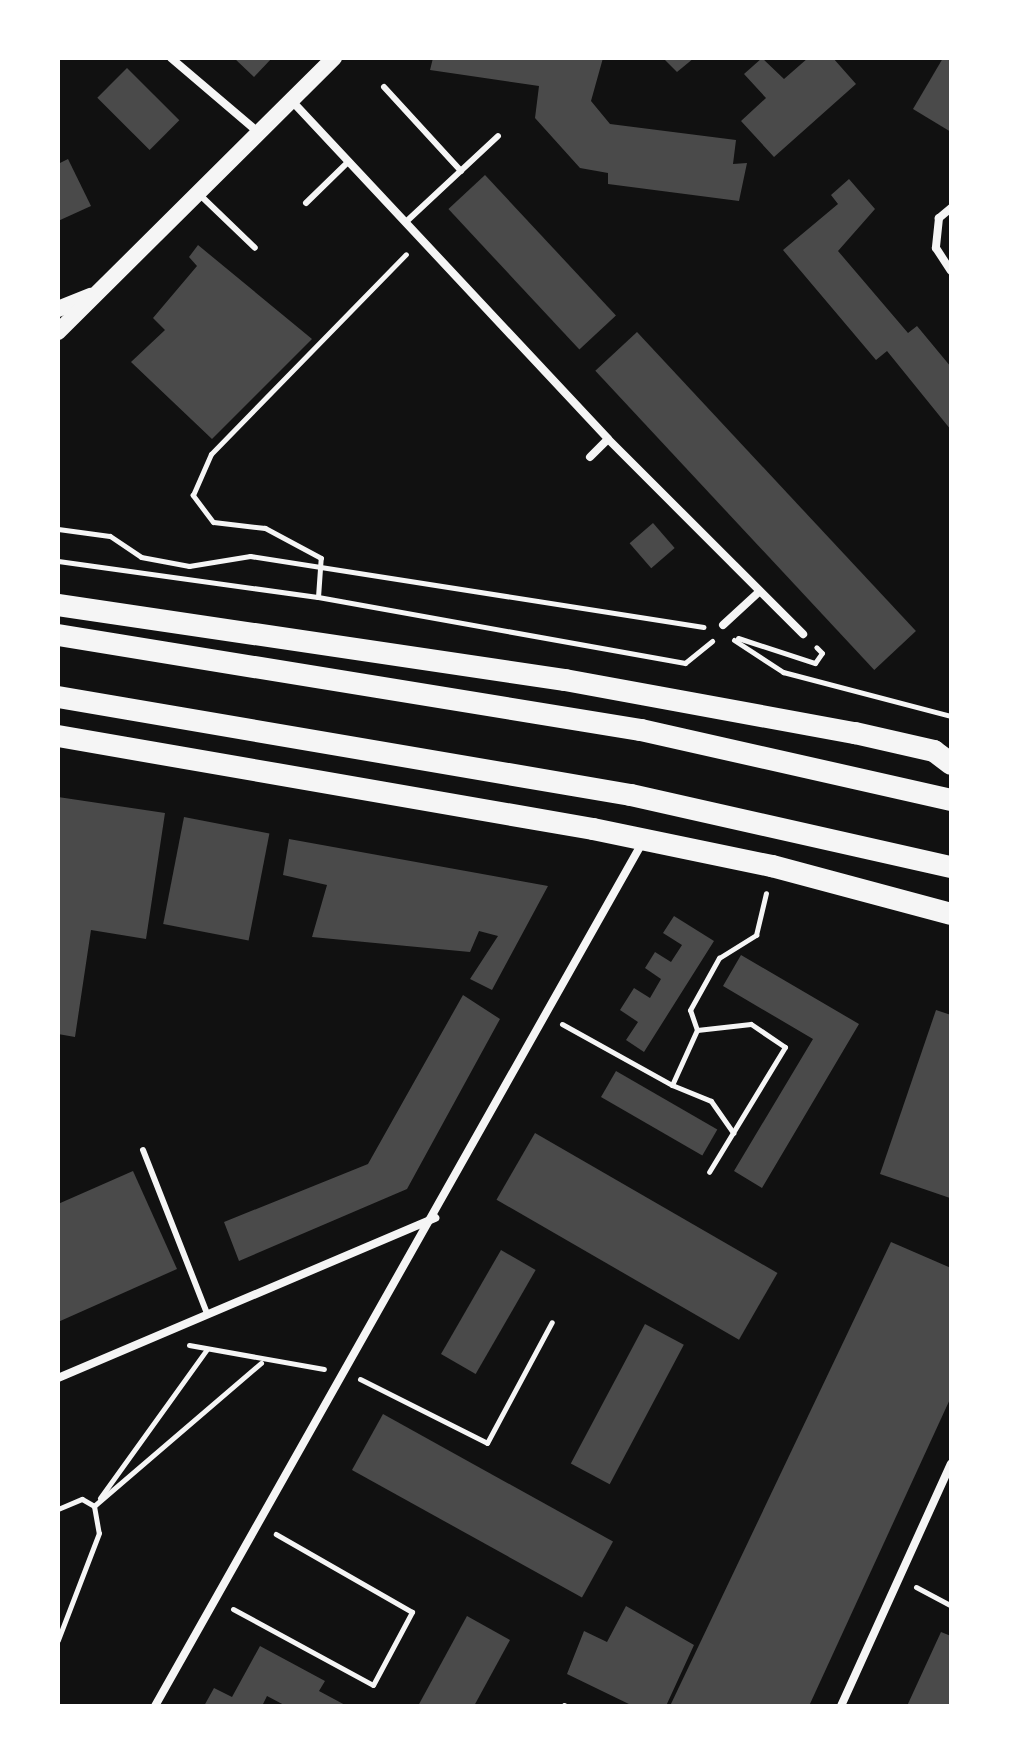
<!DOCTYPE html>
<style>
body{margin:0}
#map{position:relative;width:1009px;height:1764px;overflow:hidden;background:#111;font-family:"Fira Sans",sans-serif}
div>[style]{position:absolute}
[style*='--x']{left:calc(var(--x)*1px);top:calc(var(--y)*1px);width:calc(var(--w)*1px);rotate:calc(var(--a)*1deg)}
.building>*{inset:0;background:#4a4a4a;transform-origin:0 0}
.path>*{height:5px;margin:-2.5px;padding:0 2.5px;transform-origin:2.5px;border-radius:2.5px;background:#f5f5f5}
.service>*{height:6px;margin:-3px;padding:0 3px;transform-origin:3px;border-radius:3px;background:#f5f5f5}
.minor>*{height:8px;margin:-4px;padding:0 4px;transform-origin:4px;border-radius:4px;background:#f5f5f5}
.secondary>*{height:16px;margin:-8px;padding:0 8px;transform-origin:8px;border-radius:8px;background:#f5f5f5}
.trunk>*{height:22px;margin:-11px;padding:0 11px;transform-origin:11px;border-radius:11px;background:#f5f5f5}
span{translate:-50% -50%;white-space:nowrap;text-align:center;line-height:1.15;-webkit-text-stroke:6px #fff;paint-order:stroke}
.frame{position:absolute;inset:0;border:60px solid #fff;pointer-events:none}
</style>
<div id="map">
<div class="building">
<i style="clip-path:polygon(234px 58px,272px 58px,254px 77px)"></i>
<i style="clip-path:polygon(433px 58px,603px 58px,591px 101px,610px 124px,736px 140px,733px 164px,747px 163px,739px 201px,608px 184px,608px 173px,580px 168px,535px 118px,539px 86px,430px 70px)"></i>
<i style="clip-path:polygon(663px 58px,694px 58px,677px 72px)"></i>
<i style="clip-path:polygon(762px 58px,784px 79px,808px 58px,833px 58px,856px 84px,774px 157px,741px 121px,766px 98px,744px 74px)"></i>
<i style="clip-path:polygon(943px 58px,951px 58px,951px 132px,913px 109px)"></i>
<i style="left:127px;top:68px;width:74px;height:42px;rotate:45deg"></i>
<i style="clip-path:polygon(68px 159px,91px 206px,58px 221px,58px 164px)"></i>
<i style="left:485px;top:175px;width:192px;height:50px;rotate:47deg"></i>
<i style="clip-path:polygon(849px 179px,875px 209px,838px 251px,908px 333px,917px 326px,951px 367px,951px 430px,887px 351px,876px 360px,783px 250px,838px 204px,831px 195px)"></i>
<i style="clip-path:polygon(198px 245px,312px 339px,212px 439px,131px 362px,165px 330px,153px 318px,197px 266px,189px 257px)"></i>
<i style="left:637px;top:332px;width:409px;height:57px;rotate:47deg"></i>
<i style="left:653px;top:523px;width:33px;height:31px;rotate:49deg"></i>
<i style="clip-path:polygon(58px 797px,165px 813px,146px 939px,91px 930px,75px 1037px,58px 1034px)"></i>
<i style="left:184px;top:817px;width:87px;height:109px;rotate:11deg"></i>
<i style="clip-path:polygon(289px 839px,548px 886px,492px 990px,470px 979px,498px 936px,479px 931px,470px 952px,312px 937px,327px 885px,283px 875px)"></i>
<i style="clip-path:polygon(674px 916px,714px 941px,644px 1052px,626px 1040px,638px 1022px,620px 1010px,634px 988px,650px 998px,661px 979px,645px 968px,655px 952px,671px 962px,682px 945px,663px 933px)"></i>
<i style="clip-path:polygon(741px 955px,859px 1024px,762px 1188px,734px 1171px,813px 1039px,723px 986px)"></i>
<i style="clip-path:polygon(463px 995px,500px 1019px,407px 1189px,239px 1261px,224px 1222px,368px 1164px)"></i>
<i style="clip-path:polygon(936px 1010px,951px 1015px,950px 1198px,880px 1174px)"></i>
<i style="left:616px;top:1071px;width:117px;height:30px;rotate:30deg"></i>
<i style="left:535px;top:1133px;width:280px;height:77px;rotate:30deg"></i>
<i style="clip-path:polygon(133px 1171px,177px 1269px,58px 1322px,58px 1204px)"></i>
<i style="clip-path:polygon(891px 1242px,951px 1268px,951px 1397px,809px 1706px,670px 1706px)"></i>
<i style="left:501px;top:1250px;width:40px;height:120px;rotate:30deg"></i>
<i style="left:645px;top:1324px;width:44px;height:158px;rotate:28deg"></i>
<i style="left:383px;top:1414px;width:263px;height:64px;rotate:29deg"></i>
<i style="clip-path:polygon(626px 1606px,694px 1645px,666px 1706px,633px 1706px,567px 1674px,584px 1631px,607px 1642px)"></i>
<i style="clip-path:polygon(467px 1616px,510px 1640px,474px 1706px,418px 1706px)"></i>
<i style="clip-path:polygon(941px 1632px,951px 1636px,951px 1706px,907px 1706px)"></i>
<i style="clip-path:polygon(260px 1646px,325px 1681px,319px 1691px,347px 1706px,286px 1706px,267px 1696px,262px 1706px,204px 1706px,214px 1688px,232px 1697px)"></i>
</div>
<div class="path">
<i style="--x:58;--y:529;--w:52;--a:7.7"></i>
<i style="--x:110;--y:536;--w:37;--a:34"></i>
<i style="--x:141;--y:557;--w:49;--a:10.6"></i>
<i style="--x:189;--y:566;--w:62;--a:-9.3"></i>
<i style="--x:250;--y:556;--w:459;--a:8.9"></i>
<i style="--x:58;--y:561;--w:262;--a:7.9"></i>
<i style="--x:318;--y:597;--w:373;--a:10.2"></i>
<i style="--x:685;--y:663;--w:35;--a:-39"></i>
<i style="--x:318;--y:597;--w:39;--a:-86"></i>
<i style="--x:321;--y:558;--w:64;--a:-151.8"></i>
<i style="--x:265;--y:528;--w:52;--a:-173.4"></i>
<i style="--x:213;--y:522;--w:34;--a:-127"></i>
<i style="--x:193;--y:495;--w:45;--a:-66.3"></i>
<i style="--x:211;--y:454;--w:279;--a:-45.7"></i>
<i style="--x:738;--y:638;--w:81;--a:18"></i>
<i style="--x:815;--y:663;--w:12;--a:-55"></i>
<i style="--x:822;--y:653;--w:8;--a:-135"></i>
<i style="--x:734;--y:640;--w:59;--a:33.1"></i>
<i style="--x:783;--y:672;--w:174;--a:14.7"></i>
<i style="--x:562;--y:1024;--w:126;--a:29"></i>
<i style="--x:672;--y:1085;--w:60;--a:-65.6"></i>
<i style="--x:697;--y:1030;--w:21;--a:-109"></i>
<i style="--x:690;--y:1010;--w:60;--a:-60.9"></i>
<i style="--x:719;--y:958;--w:44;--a:-31.9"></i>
<i style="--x:756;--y:935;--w:43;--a:-76.6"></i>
<i style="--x:697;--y:1030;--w:54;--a:-6.3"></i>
<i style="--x:751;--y:1024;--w:41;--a:34.1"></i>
<i style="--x:785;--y:1047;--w:146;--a:121.3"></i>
<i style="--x:672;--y:1085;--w:42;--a:22.3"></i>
<i style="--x:711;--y:1101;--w:39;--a:55"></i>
<i style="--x:189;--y:1345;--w:137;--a:10.1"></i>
<i style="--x:360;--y:1379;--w:142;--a:26.7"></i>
<i style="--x:487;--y:1443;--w:137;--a:-61.8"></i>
<i style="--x:100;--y:1498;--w:183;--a:-54.3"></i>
<i style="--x:94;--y:1506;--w:220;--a:-40.6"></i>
<i style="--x:58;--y:1509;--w:26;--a:-23"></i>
<i style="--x:82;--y:1499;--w:14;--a:30"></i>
<i style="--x:94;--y:1506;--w:27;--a:80"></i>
<i style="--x:99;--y:1533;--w:115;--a:111"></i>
<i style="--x:916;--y:1587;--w:40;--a:28"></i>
<i style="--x:233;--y:1609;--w:159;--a:28.5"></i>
<i style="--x:373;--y:1685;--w:83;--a:-61.9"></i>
<i style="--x:412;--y:1612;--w:157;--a:-150.2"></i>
<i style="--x:564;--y:1705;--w:2;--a:27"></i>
</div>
<div class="service">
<i style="--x:384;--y:87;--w:114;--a:47.5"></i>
<i style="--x:200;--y:195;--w:76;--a:43.9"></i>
<i style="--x:306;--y:203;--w:60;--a:-44.3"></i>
<i style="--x:408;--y:220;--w:123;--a:-43"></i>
<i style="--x:143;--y:1150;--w:173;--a:68.6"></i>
</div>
<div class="minor">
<i style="--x:171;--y:58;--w:114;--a:40.4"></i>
<i style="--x:291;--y:100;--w:464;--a:46.9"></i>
<i style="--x:608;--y:439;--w:276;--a:45"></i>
<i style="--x:951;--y:208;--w:16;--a:140"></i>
<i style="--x:939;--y:218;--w:30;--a:96"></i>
<i style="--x:936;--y:248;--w:27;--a:57"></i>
<i style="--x:590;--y:457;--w:25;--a:-45"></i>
<i style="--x:723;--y:625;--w:50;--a:-42.6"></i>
<i style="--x:58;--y:1378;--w:410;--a:-23"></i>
<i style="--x:155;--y:1706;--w:991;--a:-60.56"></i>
<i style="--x:841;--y:1706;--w:266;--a:-65.6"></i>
</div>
<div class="secondary">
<i style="--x:58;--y:309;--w:35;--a:-22"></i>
<i style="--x:58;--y:332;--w:389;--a:-44.8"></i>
</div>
<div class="trunk">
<i style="--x:58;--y:605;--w:513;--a:8.41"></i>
<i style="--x:565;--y:680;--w:295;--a:10.4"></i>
<i style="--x:855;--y:733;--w:81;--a:12.8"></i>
<i style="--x:934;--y:751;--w:21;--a:37"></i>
<i style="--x:58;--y:635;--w:591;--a:9.26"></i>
<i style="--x:641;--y:730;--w:318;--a:12.7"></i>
<i style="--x:58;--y:697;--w:581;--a:9.71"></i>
<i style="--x:631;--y:795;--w:328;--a:12.7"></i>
<i style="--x:58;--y:736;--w:543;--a:9.86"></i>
<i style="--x:593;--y:829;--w:183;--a:11.7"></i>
<i style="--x:772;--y:866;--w:185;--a:15"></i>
</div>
<div class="frame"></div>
</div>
